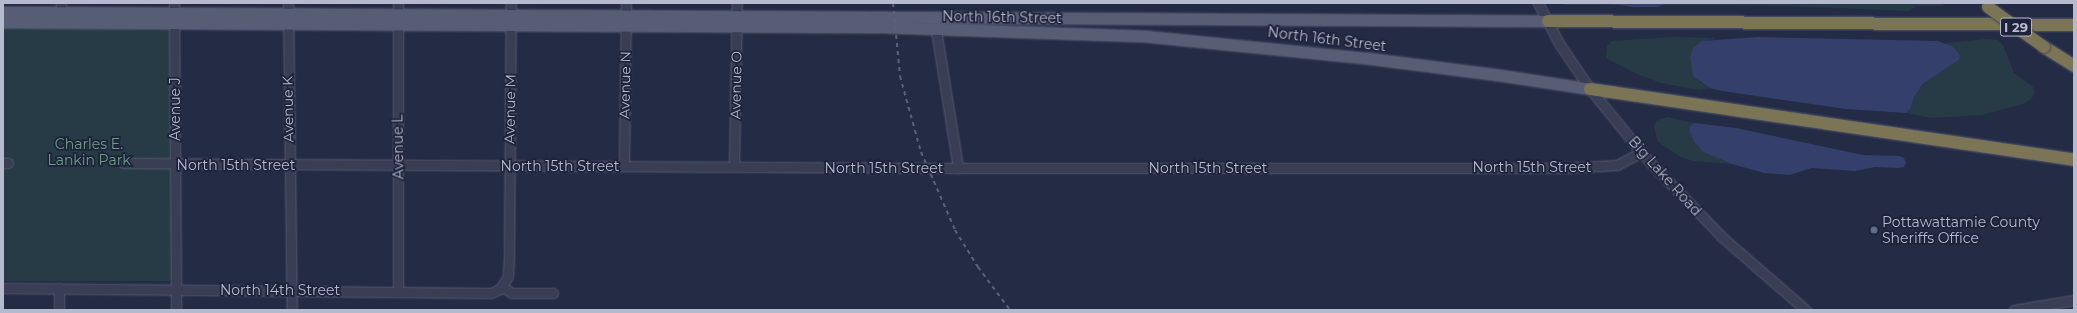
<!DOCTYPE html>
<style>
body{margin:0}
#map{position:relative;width:2077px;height:313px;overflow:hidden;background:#242b45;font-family:Montserrat,sans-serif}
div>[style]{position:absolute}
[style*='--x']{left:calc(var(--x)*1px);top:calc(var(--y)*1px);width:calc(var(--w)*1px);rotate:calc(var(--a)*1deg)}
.green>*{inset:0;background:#263b46;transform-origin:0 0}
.water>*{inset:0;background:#343f6c}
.roads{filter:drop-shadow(0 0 1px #54596f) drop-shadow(0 0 1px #54596f)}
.minor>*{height:9px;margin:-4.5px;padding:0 4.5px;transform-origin:4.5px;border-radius:4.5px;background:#393e54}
.major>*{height:11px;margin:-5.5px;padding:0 5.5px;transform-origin:5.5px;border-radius:5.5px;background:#575d74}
.highway>*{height:12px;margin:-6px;padding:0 6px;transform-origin:6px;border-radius:6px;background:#7b7455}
.rail>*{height:2px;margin-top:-1px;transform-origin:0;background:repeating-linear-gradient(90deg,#5a617c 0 4px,transparent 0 8px)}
.bridges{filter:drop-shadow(0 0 1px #40465c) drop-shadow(0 0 1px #40465c)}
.highway-bridge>*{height:12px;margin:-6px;padding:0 6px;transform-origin:6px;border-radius:6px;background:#7b7455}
.dots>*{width:11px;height:11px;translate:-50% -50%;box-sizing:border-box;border:2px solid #1d233a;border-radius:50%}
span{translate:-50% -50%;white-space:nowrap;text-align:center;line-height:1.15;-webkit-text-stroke:3.5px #1d233a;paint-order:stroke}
.shield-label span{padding:1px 3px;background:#1d233a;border:1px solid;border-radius:3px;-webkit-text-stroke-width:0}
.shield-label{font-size:13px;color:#b6bace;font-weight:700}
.street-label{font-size:14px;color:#b6bace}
.park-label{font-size:14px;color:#6ba183}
.poi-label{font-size:14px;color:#b6bace}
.left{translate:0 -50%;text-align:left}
.frame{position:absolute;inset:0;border:4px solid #b6bace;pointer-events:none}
</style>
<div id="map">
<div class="green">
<i style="clip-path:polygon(1561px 3px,1940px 3px,1945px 6px,1917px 6px,1909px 11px,1784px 6px,1564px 5px)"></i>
<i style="left:174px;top:23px;width:258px;height:171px;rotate:90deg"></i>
<i style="clip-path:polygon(1671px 37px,1717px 38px,1702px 42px,1699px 81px,1710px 88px,1699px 90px,1661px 83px,1637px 74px,1606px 58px,1607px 46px,1612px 41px)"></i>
<i style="clip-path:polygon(1987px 39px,1998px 40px,2003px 45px,2014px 73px,2033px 87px,2035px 92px,2032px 98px,2023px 104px,1982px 115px,1932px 118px,1906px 113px,1911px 108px,1914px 97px,1923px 84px,1953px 64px,1952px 46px,1945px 43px)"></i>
<i style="clip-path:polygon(1667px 117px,1695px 123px,1690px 126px,1690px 133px,1694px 143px,1703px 152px,1732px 164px,1693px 161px,1681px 157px,1658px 142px,1654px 127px,1656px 121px)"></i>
</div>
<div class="water">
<i style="clip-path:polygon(1604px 3px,1669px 3px,1657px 7px,1633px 7px)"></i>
<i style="clip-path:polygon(1758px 37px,1937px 41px,1952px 46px,1960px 55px,1959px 60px,1923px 84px,1914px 97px,1911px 108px,1906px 113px,1846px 109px,1722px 91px,1710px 88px,1693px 76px,1690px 57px,1693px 48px,1702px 41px)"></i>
<i style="clip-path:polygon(1695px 123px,1736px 128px,1863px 155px,1899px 156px,1904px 158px,1906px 163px,1904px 167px,1898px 168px,1875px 167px,1855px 171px,1812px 168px,1789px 175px,1764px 173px,1732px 164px,1703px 152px,1694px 142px,1690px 133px,1690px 126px)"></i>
</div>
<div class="roads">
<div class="minor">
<i style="--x:174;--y:3;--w:307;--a:89.6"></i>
<i style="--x:288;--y:3;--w:307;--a:89.3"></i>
<i style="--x:1538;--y:3;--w:47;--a:62.4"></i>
<i style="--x:1560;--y:45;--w:53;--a:55.7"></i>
<i style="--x:1590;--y:89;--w:92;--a:50.8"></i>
<i style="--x:1648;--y:160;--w:107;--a:46.1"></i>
<i style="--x:1722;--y:237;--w:111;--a:41"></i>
<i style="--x:60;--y:19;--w:16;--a:-86"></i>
<i style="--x:936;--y:30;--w:140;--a:80.9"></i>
<i style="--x:3;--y:163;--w:5;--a:0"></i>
<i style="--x:123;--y:163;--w:804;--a:0.36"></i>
<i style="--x:927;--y:168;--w:637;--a:0"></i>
<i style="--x:1564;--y:168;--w:53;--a:-3.2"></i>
<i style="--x:1617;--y:165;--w:27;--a:-28"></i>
<i style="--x:624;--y:166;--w:163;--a:-89.3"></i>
<i style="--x:734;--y:167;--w:164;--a:-89"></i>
<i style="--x:503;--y:287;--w:11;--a:34"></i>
<i style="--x:512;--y:293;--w:41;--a:0"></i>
<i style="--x:3;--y:288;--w:488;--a:0.6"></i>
<i style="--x:491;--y:293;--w:10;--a:-24"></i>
<i style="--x:500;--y:289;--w:15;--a:-58"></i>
<i style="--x:508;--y:276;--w:18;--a:-87"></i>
<i style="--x:509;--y:258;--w:255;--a:-89.6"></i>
<i style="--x:398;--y:290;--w:287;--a:-90"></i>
<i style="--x:59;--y:310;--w:22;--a:-90"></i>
<i style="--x:2014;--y:310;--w:61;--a:-9.5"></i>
</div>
<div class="major">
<i style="--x:3;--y:12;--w:1545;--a:0.33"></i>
<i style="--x:3;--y:22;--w:881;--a:0.33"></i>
<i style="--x:884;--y:27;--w:260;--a:2"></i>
<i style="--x:1144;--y:36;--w:223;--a:5.7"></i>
<i style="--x:1366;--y:58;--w:134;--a:7.3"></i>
<i style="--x:1499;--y:75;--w:92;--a:8.7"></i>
</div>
<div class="highway">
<i style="--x:1548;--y:21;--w:526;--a:0.44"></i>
<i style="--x:2044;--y:47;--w:36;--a:32"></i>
<i style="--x:1590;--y:89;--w:489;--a:8.3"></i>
</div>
</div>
<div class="rail">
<i style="--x:893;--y:3;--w:73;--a:84.5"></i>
<i style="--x:900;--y:76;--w:79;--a:74.6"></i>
<i style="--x:921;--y:152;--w:85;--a:66.4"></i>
<i style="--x:955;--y:230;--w:44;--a:58.1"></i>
<i style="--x:978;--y:267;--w:54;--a:53.3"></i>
</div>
<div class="bridges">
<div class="highway-bridge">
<i style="--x:1988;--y:7;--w:69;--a:35.5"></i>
</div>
</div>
<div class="dots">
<i style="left:1874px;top:230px;background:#5c6f8a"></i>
</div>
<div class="shield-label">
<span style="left:2016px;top:27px">I 29</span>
</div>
<div class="street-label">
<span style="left:1002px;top:17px;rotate:1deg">North 16th Street</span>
<span style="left:1327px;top:39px;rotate:7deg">North 16th Street</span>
<span style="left:625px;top:85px;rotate:-89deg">Avenue N</span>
<span style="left:736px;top:85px;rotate:-89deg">Avenue O</span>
<span style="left:175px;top:109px;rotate:-90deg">Avenue J</span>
<span style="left:288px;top:109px;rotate:-91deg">Avenue K</span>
<span style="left:510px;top:109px;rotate:-89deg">Avenue M</span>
<span style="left:398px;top:147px;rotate:-91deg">Avenue L</span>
<span style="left:236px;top:165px">North 15th Street</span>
<span style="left:560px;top:166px">North 15th Street</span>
<span style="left:1532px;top:167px">North 15th Street</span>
<span style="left:884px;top:168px">North 15th Street</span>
<span style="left:1208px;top:168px">North 15th Street</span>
<span style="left:1665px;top:176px;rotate:48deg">Big Lake Road</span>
<span style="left:280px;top:290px">North 14th Street</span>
</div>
<div class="park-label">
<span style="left:89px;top:152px">Charles E.<br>Lankin Park</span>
</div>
<div class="poi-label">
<span class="left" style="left:1882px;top:230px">Pottawattamie County<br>Sheriffs Office</span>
</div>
<div class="frame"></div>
</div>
